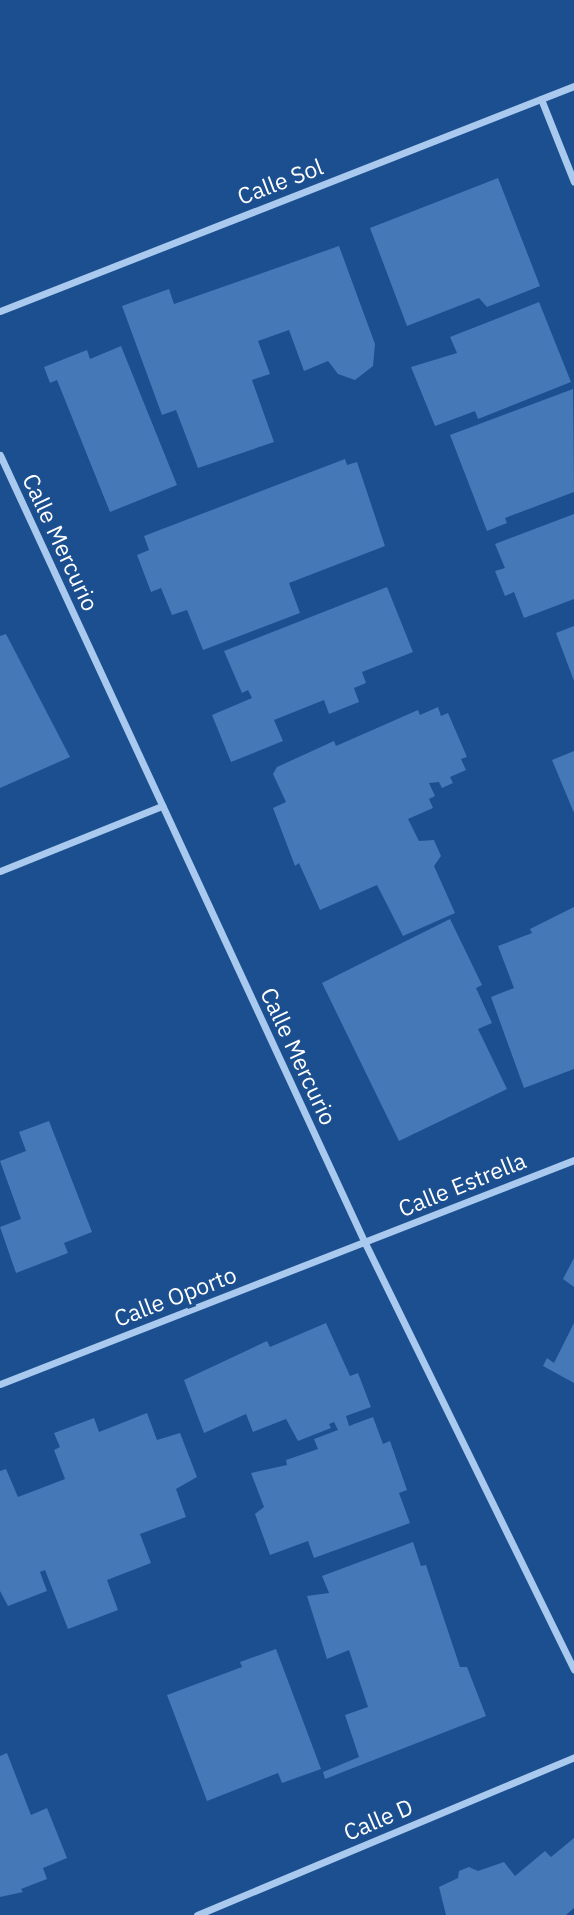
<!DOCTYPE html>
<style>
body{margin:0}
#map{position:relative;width:574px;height:1915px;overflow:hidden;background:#1b4f8f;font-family:"IBM Plex Sans",sans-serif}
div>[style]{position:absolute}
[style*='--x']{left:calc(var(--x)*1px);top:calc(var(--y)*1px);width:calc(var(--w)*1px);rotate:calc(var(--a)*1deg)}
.building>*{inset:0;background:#4478b7}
.street>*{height:7px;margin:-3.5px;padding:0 3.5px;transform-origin:3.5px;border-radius:3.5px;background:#a9c9ee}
span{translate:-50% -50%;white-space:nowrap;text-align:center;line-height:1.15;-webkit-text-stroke:7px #1b4f8f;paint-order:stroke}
.street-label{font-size:23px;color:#fff}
</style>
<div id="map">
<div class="building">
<i style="clip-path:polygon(498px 178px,540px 286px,487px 307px,479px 298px,407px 326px,370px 228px)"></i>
<i style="clip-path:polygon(339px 246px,375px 344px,373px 366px,355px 380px,338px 374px,328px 361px,304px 371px,289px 330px,258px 341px,270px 374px,252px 380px,274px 442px,198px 468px,176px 410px,162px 415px,122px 306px,169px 289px,174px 304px)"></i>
<i style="clip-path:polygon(539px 302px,571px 382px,478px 419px,475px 411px,435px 426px,411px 367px,457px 353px,450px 337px)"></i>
<i style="clip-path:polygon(121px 346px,177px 485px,110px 512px,57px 380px,50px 383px,44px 367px,87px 350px,90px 359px)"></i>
<i style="clip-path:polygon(573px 389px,574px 492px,505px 518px,507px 523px,487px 531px,450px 435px)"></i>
<i style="clip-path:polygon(345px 459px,347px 465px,357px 462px,385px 546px,289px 583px,300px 613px,203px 650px,187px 610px,172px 615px,161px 588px,151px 592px,137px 555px,149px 550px,144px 536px)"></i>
<i style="clip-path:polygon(574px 514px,574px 599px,524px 618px,514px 592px,505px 596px,495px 571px,505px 568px,495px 544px)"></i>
<i style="clip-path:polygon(387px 587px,413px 652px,362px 672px,366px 683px,354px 688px,359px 702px,329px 714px,324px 700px,274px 720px,283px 741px,231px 762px,212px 715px,252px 698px,248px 690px,242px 693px,224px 651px)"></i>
<i style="clip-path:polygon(574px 626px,574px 681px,556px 633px)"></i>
<i style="clip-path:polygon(6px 634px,70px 757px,0 788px,0 636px)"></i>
<i style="clip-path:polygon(438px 707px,441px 716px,448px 713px,467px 757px,461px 759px,466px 770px,450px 777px,453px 783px,442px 788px,439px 782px,429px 783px,435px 796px,429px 799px,433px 808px,408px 819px,419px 841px,434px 840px,441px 856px,434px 866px,455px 913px,403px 936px,377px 885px,320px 910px,299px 863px,295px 866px,273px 808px,286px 802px,273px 774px,277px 767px,334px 741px,336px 746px,418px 710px,420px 715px)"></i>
<i style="clip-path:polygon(574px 751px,574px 813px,552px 760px)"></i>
<i style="clip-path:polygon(574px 907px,574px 1069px,524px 1088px,491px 997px,514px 988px,498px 946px,532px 933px,530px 929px)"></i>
<i style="clip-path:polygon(450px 919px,482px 985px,476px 988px,492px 1023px,478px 1029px,507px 1089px,399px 1141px,322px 983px)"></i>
<i style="clip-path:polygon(49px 1121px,92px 1232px,64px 1243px,68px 1253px,16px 1273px,0 1227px,21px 1219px,0 1161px,26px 1151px,19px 1132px)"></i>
<i style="clip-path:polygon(574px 1258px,574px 1287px,563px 1279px)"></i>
<i style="clip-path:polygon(326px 1323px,350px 1376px,358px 1373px,371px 1407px,346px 1416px,349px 1426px,373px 1417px,383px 1444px,390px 1441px,407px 1490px,399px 1493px,410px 1523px,314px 1558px,308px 1541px,270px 1555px,255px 1514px,264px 1507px,251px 1473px,287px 1465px,286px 1460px,318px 1449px,314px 1439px,338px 1430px,334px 1422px,329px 1424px,331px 1428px,298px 1441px,286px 1419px,253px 1432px,246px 1414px,204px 1433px,184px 1380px,267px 1341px,270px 1347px)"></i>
<i style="clip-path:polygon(574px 1323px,574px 1383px,543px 1366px,547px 1358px,554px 1363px)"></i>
<i style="clip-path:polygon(147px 1413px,157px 1440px,180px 1433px,197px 1477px,176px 1489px,186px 1517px,140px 1534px,151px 1563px,107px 1580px,118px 1610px,68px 1629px,45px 1570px,40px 1572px,47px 1591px,8px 1606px,0 1591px,0 1471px,6px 1469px,18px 1497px,65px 1479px,54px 1450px,60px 1447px,54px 1433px,94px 1418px,99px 1432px)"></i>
<i style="clip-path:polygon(413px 1542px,421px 1566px,426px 1565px,460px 1667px,467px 1667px,486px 1716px,325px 1779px,323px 1772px,359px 1757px,345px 1715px,368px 1707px,349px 1650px,327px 1659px,307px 1596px,329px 1593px,322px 1576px)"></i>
<i style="clip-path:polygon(276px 1649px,321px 1769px,282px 1783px,278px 1773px,207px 1801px,167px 1695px,242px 1667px,240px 1662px)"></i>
<i style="clip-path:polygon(7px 1753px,31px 1815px,47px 1808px,67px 1858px,43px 1868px,47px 1879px,21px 1889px,23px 1892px,0 1897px,0 1756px)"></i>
<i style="clip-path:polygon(574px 1838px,574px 1908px,566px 1915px,446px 1915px,439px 1887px,458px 1878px,459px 1871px,469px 1867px,478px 1871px,504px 1862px,515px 1876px,545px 1851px,551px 1857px)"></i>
</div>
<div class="street">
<i style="--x:541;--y:99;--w:89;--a:68.3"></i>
<i style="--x:0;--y:311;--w:617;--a:-21.4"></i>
<i style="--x:0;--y:455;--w:868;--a:65.15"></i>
<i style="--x:365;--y:1243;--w:475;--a:63.9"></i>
<i style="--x:0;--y:871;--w:175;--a:-21.9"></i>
<i style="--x:0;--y:1384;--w:616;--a:-21.32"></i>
<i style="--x:197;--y:1915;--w:409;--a:-22.7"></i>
</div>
<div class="street-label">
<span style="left:280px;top:181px;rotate:-21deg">Calle Sol</span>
<span style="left:61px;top:542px;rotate:65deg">Calle Mercurio</span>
<span style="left:299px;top:1056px;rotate:65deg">Calle Mercurio</span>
<span style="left:462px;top:1184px;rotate:-22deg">Calle Estrella</span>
<span style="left:175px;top:1296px;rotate:-21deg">Calle Oporto</span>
<span style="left:378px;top:1819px;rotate:-23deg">Calle D</span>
</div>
</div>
